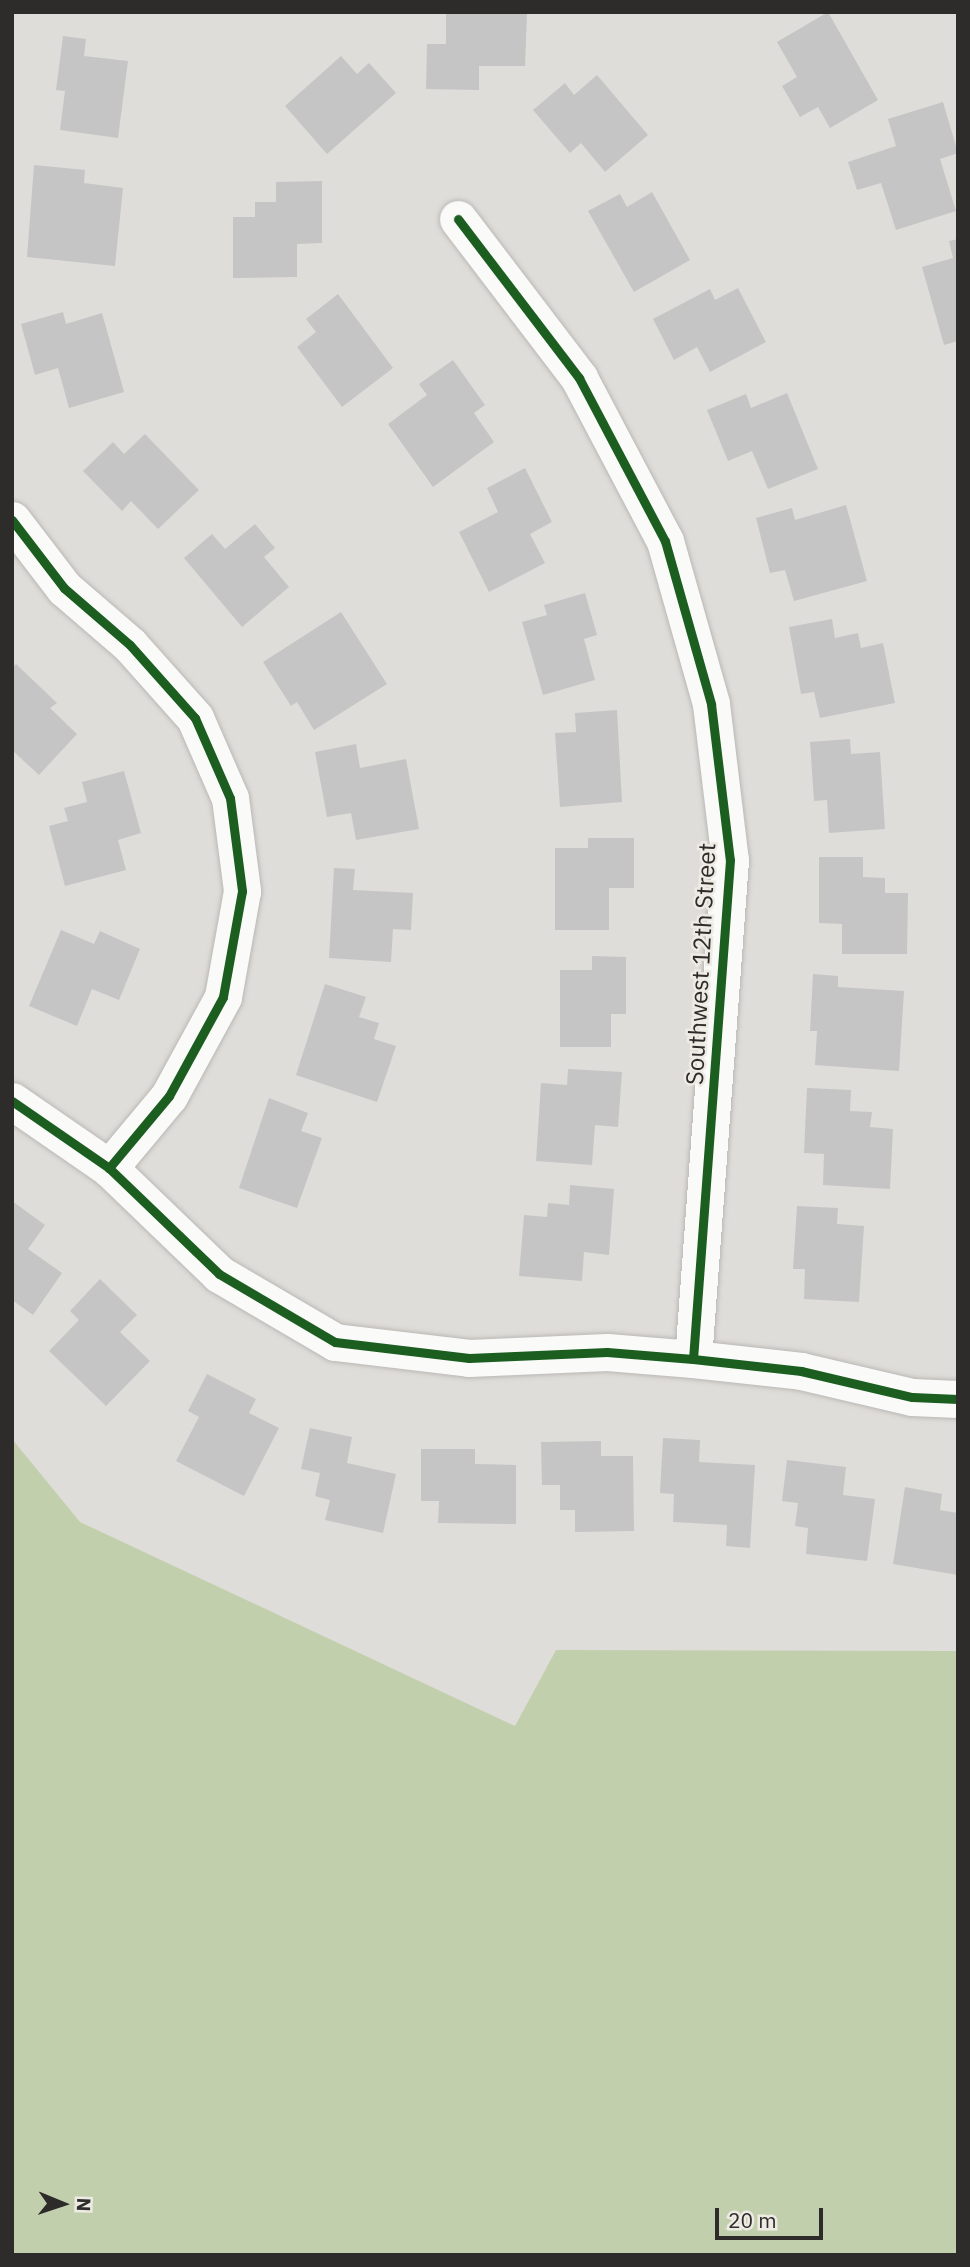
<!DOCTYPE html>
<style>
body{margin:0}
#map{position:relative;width:970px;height:2267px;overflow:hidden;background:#dfddd9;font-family:"IBM Plex Sans",sans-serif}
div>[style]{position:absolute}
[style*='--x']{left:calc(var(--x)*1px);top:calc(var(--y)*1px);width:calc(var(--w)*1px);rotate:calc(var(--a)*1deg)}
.green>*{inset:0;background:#c2cfad}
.building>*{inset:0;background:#c6c5c5}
.roads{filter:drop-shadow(0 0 2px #bab8b5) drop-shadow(0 0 2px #bab8b5)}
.street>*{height:37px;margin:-18.5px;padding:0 18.5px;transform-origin:18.5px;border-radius:18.5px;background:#fafaf9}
.cycleway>*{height:9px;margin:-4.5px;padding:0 4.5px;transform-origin:4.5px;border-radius:4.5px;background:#1b5e20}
span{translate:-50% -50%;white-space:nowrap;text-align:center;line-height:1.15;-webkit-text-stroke:5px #eeebe4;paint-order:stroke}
.street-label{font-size:24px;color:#2d2c2a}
.frame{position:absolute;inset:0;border:14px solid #2d2c2a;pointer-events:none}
.north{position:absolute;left:28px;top:2169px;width:70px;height:70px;-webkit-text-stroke:5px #eeebe4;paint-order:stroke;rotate:92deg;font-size:19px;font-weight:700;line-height:28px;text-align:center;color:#2d2c2a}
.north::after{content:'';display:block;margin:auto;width:24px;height:32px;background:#2d2c2a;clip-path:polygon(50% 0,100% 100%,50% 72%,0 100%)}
.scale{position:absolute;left:715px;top:2208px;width:108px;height:32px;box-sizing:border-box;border:4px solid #2d2c2a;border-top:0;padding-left:9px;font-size:21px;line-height:24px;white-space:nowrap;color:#2d2c2a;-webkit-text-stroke:5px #eeebe4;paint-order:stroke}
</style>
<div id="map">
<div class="green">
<i style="clip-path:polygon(12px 1439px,80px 1522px,515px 1726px,556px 1650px,958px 1651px,958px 2255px,12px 2255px)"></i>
</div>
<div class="building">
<i style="clip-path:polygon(446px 12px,527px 12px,525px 66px,479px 66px,479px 90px,426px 89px,427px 44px,446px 44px)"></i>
<i style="clip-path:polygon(828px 12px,878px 100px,830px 128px,818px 107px,800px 117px,782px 86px,797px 77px,777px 42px)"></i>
<i style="clip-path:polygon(63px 36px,86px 39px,84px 56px,128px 61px,118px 138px,60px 130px,65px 91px,56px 90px)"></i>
<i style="clip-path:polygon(341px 56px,357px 74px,369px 63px,396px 93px,327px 154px,285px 106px)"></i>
<i style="clip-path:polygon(597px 75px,648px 135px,605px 172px,581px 143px,570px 153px,533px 110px,565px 83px,574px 95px)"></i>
<i style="clip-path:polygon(943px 102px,958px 153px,940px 159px,956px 211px,896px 230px,881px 183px,857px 190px,848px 162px,896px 146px,888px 119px)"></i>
<i style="clip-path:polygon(34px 165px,85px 170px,84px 183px,123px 188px,115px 266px,27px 257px)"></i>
<i style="clip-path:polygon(322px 181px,322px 243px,297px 244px,297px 277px,233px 278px,233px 217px,255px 217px,255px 202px,276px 202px,276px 182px)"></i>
<i style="clip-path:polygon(652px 192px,690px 260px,634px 292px,588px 211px,620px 194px,627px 207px)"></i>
<i style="clip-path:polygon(958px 239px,958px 341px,944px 345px,922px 267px,953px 258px,949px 241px)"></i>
<i style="clip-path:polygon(738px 288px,766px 342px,710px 372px,697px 347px,674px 360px,653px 319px,710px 289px,715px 300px)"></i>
<i style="clip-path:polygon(338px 294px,393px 368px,342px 407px,297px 347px,316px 332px,306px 319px)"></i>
<i style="clip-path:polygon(63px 312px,66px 324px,102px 313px,124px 392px,69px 408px,58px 368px,35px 375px,21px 324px)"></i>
<i style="clip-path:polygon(453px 360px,485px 405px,474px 413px,494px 442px,433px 487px,388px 424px,427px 395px,419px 384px)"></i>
<i style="clip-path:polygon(787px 393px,818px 469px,768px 489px,752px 451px,728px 461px,707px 410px,746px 394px,751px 408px)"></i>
<i style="clip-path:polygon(145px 434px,199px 490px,158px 529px,131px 501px,122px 511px,83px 471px,113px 442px,124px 454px)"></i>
<i style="clip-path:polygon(525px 468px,552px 522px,530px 534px,545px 563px,489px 592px,459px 532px,498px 512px,487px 488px)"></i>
<i style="clip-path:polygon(846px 505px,867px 581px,794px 601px,785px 570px,770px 573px,756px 518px,792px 508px,795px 520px)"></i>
<i style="clip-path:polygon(255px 524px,275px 548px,264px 557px,289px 587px,242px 627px,184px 558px,212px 534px,225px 549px)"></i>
<i style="clip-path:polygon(585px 593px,597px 635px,584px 639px,595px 680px,543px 695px,522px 622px,547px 615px,544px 605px)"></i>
<i style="clip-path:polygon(341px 612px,387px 684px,314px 730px,297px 702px,291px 706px,263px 662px)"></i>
<i style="clip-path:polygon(832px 619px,835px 638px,858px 633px,861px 648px,883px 643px,895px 703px,820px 718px,814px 692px,801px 694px,789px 627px)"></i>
<i style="clip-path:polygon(16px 664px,57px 703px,50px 708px,77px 734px,39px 775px,12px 750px,12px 668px)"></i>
<i style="clip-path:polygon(617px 710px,622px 802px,560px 807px,555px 733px,576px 732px,575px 713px)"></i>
<i style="clip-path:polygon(850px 739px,851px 754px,880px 752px,885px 829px,829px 833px,827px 800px,814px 801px,810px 742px)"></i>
<i style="clip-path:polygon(356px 744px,360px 768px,406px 759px,419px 829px,356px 840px,351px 813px,327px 817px,315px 752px)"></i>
<i style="clip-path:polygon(124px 771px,141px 833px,118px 840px,126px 870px,65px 886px,49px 826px,68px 821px,64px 808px,87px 802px,82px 782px)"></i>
<i style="clip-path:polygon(588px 838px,634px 838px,634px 888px,609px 888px,609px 930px,555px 930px,555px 848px,588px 848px)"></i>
<i style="clip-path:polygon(819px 857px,863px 857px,863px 877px,885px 878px,885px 893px,908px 893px,907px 954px,842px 954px,842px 924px,819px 923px)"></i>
<i style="clip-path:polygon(334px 868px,355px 869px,353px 890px,413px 893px,411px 930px,393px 929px,391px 962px,329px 958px)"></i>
<i style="clip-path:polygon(61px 930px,94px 944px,100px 931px,140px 949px,119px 1000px,92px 989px,77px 1026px,29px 1006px)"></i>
<i style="clip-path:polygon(592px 956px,626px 957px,626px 1014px,611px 1014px,611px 1047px,560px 1047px,560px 970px,592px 970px)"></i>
<i style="clip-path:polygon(813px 974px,838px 976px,838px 987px,904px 991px,899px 1071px,815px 1065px,817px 1031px,810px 1031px)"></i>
<i style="clip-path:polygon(325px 984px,366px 997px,359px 1017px,379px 1023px,374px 1039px,396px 1046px,377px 1102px,296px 1075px)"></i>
<i style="clip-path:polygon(568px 1069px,622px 1072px,618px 1127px,595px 1125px,592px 1165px,536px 1161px,541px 1083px,567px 1085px)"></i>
<i style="clip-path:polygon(807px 1088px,851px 1090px,850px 1111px,872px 1112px,870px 1127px,893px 1129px,890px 1189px,823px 1185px,824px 1154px,804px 1153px)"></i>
<i style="clip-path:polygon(269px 1098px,308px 1113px,301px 1131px,322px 1138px,297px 1208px,239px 1188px)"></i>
<i style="clip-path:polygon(570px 1185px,614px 1189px,609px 1255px,584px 1252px,582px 1281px,519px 1276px,524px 1215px,547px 1217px,548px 1203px,569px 1205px)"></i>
<i style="clip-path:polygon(12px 1201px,45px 1225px,28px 1249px,62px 1273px,33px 1315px,12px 1300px)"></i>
<i style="clip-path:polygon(797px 1206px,838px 1208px,837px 1224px,864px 1226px,859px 1302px,804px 1299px,805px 1269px,793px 1269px)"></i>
<i style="clip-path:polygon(100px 1279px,137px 1315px,120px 1332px,150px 1361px,106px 1406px,49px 1351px,79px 1320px,70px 1311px)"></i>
<i style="clip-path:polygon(207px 1374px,256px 1399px,249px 1413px,279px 1428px,244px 1496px,176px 1461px,199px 1417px,188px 1411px)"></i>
<i style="clip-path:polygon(310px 1428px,352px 1437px,347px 1463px,396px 1474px,383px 1533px,325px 1520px,330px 1500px,315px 1496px,320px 1473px,301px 1469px)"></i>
<i style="clip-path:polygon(663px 1438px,700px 1440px,699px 1462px,755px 1465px,750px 1548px,726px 1546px,727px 1525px,673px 1522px,674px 1494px,660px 1493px)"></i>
<i style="clip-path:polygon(601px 1441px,601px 1456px,633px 1456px,634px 1531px,575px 1532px,575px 1510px,560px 1510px,560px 1485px,542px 1485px,541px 1442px)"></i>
<i style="clip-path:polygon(421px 1449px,475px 1449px,475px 1464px,516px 1465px,516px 1524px,438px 1523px,439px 1501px,421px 1501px)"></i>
<i style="clip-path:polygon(787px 1460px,846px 1467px,843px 1495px,875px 1499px,867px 1561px,806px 1554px,808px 1528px,795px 1526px,798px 1503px,782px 1501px)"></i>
<i style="clip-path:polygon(905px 1487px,942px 1494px,940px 1510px,958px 1513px,958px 1575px,893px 1564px)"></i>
</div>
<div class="roads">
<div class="street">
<i style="--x:458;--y:219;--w:200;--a:52.7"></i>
<i style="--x:579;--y:378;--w:184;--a:62.2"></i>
<i style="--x:665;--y:541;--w:169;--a:74.2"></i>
<i style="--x:711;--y:704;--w:157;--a:83.1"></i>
<i style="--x:730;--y:860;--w:500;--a:94.24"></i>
<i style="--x:12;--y:520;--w:86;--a:52.6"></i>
<i style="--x:64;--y:588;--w:87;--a:40.8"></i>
<i style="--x:130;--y:645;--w:98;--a:48.3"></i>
<i style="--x:195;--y:718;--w:87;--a:66.4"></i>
<i style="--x:230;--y:798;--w:94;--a:82.6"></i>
<i style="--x:242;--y:891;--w:108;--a:100.2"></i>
<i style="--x:223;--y:997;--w:113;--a:118.6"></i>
<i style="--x:169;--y:1096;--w:94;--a:129.8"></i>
<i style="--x:12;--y:1101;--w:118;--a:34.6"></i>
<i style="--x:109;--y:1168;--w:153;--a:43.9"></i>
<i style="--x:219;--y:1274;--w:134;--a:30.4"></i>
<i style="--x:335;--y:1342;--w:135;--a:6.8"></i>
<i style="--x:469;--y:1358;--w:138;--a:-2.5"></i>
<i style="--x:607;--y:1352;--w:86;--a:4.7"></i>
<i style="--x:693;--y:1359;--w:109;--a:6.3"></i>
<i style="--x:801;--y:1371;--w:114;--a:13.2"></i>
<i style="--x:912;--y:1397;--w:46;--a:2.5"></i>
</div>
</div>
<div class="cycleway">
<i style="--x:458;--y:219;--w:200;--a:52.7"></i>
<i style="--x:579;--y:378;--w:184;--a:62.2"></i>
<i style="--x:665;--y:541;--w:169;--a:74.2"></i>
<i style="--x:711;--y:704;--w:157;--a:83.1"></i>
<i style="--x:730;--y:860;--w:500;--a:94.24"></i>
<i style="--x:12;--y:520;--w:86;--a:52.6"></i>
<i style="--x:64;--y:588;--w:87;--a:40.8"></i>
<i style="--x:130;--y:645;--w:98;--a:48.3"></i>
<i style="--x:195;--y:718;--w:87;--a:66.4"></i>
<i style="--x:230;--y:798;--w:94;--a:82.6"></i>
<i style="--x:242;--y:891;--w:108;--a:100.2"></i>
<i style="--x:223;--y:997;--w:113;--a:118.6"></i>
<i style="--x:169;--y:1096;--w:94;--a:129.8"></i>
<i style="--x:12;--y:1101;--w:118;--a:34.6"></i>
<i style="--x:109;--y:1168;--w:153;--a:43.9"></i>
<i style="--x:219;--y:1274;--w:134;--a:30.4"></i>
<i style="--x:335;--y:1342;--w:135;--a:6.8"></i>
<i style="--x:469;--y:1358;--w:138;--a:-2.5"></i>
<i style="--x:607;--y:1352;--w:86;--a:4.7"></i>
<i style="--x:693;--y:1359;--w:109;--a:6.3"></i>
<i style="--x:801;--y:1371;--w:114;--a:13.2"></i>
<i style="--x:912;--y:1397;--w:46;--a:2.5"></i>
</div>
<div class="street-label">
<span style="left:701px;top:964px;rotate:-87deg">Southwest 12th Street</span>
</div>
<div class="frame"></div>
<div class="north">N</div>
<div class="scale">20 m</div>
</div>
